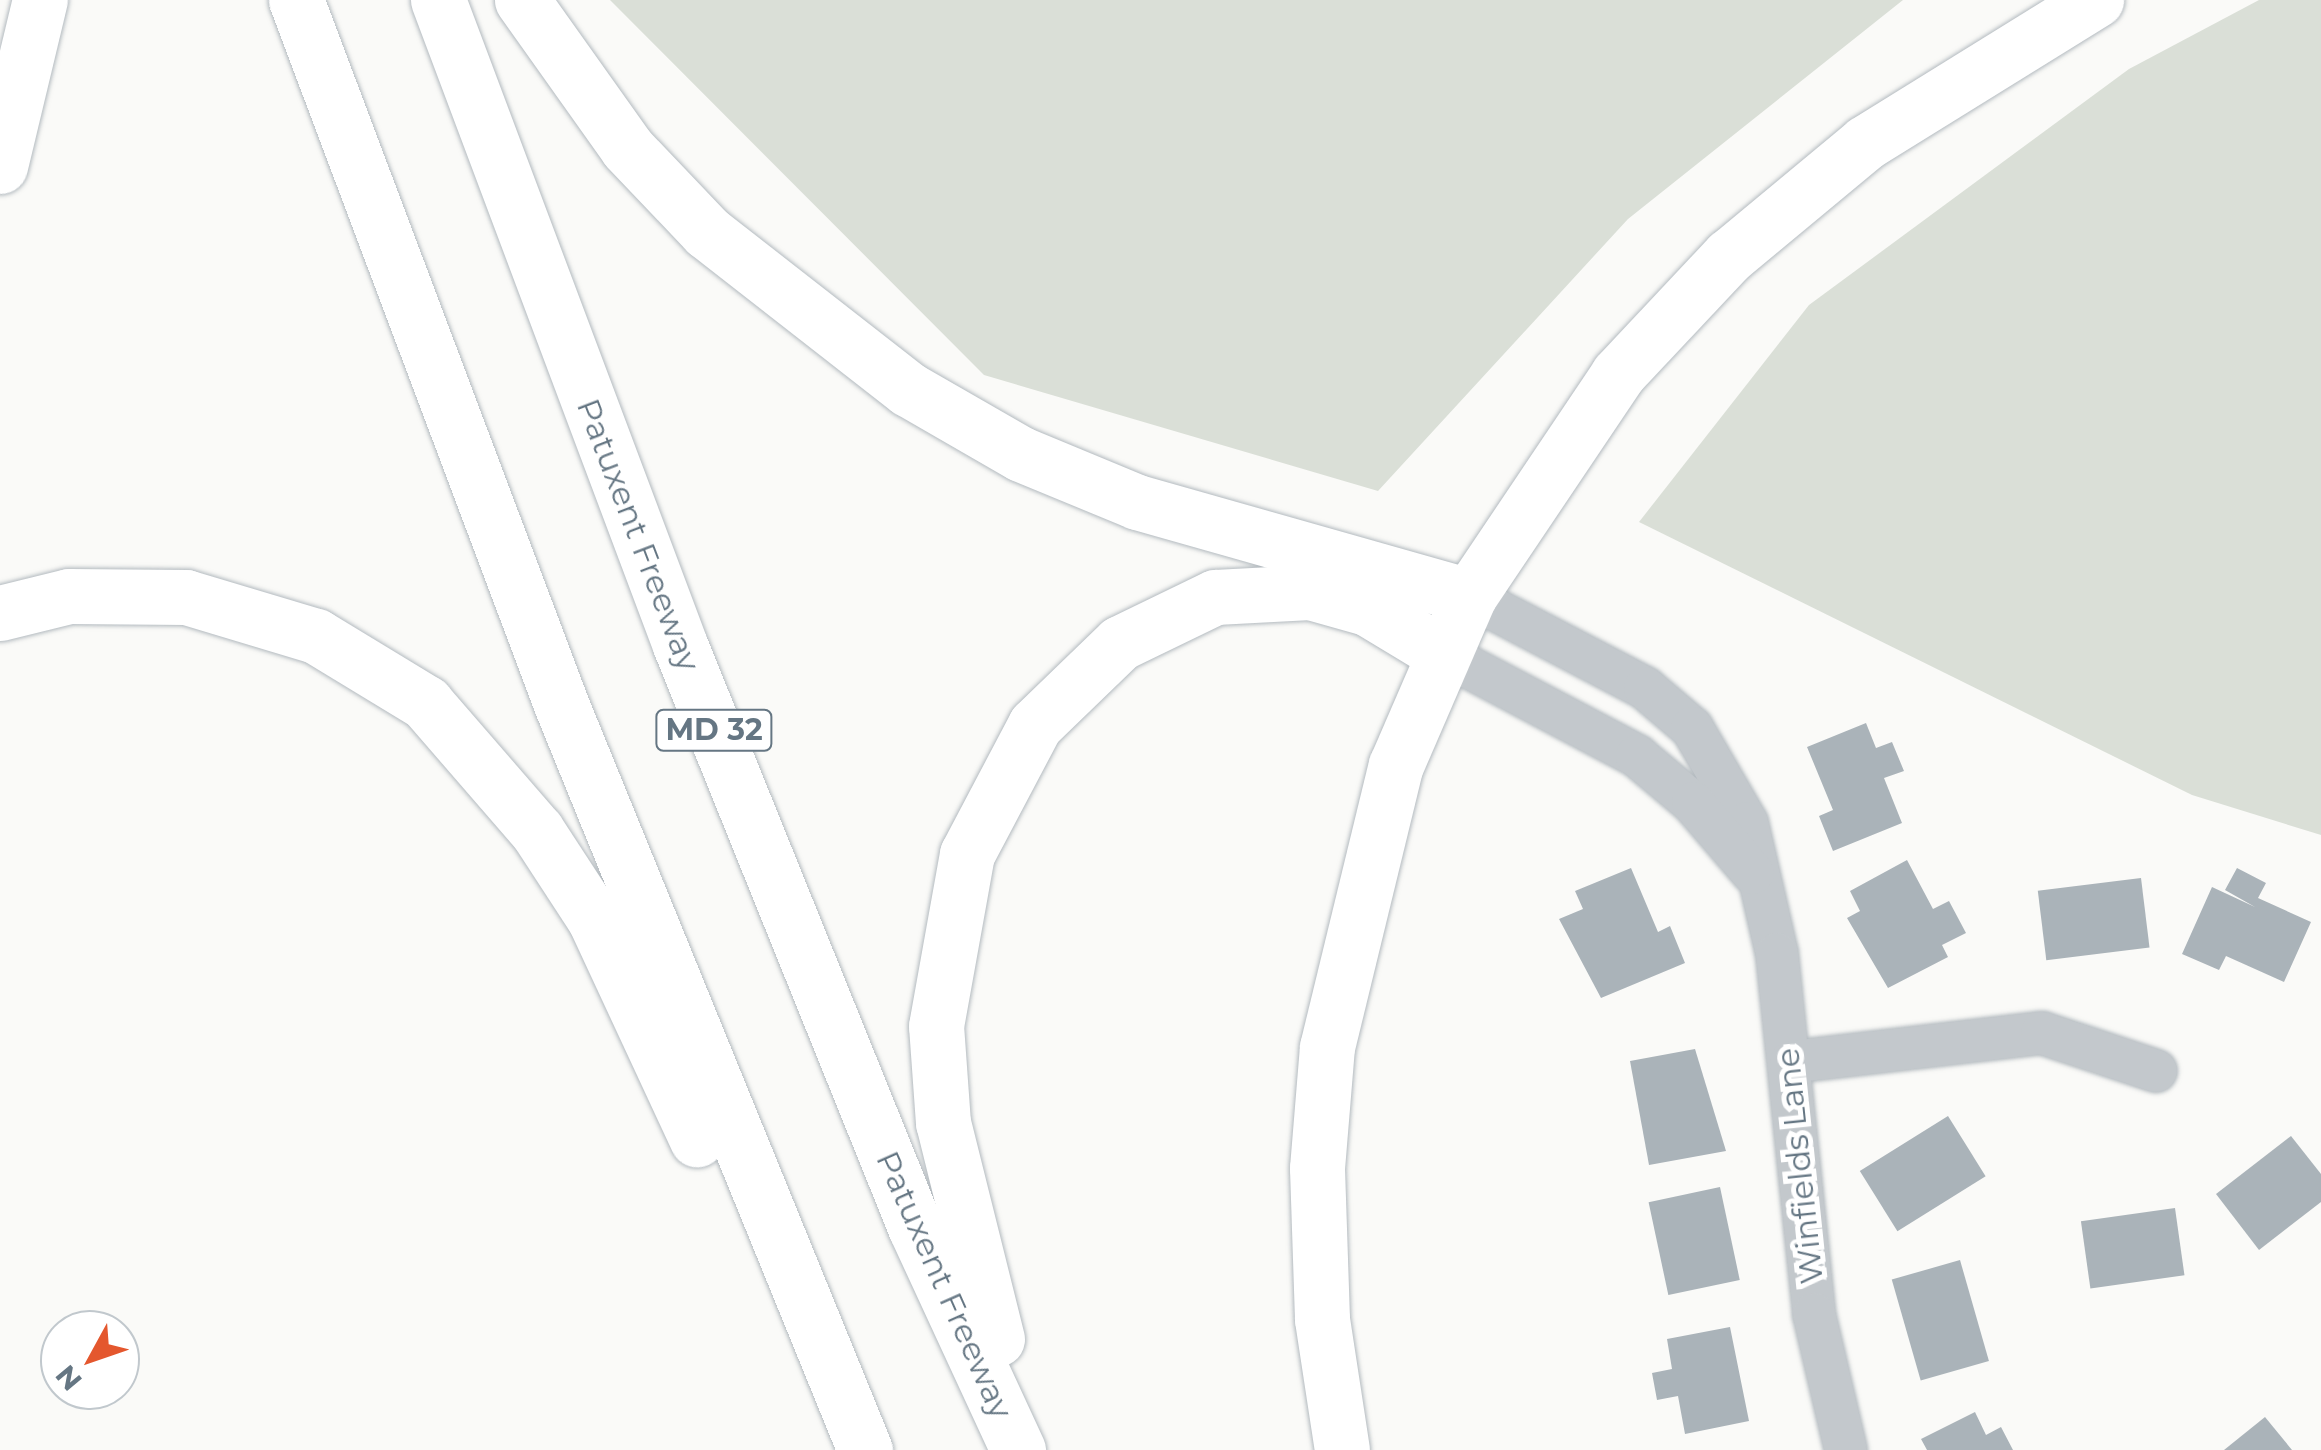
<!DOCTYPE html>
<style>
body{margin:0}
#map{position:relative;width:2321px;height:1450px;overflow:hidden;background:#fafaf8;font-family:Montserrat,sans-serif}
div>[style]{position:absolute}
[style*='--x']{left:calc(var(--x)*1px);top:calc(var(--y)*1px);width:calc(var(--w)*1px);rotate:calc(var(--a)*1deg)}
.green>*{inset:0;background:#dadfd7}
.building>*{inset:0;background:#aab3b9;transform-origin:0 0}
.roads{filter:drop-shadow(0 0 2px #b3babf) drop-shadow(0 0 2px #b3babf)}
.minor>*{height:42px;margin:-21px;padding:0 21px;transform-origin:21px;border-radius:21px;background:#c3c8cc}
.secondary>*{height:55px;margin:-27.5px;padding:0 27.5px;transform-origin:27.5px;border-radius:27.5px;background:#fff}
.motorway>*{height:55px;margin:-27.5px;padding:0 27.5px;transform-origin:27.5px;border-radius:27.5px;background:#fff}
span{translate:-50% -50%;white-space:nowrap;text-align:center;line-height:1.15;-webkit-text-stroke:10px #fff;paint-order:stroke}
.shield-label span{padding:2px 8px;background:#fff;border:2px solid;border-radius:8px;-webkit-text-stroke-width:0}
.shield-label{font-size:30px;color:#657683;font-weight:700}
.street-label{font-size:32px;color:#657683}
.north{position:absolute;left:40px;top:1310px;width:100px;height:100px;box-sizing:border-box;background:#fff;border:2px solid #c1c8cd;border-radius:50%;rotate:230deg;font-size:28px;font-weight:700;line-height:40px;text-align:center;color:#657683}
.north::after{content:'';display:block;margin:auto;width:35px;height:45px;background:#e4572e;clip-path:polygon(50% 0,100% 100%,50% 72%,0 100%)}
</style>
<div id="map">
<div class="green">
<i style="clip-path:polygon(610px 0,1903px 0,1628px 219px,1378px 491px,984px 375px)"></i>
<i style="clip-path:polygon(2259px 0,2321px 0,2321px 835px,2192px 795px,1639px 522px,1809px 305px,2129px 69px)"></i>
</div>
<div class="building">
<i style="clip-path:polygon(1866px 723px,1876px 748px,1892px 742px,1904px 771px,1884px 778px,1902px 823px,1833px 851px,1819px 816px,1833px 810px,1807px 747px)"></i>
<i style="clip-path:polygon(1907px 860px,1933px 909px,1949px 901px,1966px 933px,1942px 945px,1948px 957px,1888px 988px,1847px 918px,1860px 911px,1850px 891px)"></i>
<i style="clip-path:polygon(1631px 868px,1658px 932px,1670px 926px,1685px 963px,1601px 998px,1559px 919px,1583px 909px,1575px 891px)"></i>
<i style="clip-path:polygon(2237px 868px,2266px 883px,2258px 898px,2311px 922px,2284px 982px,2226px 956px,2219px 970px,2182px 954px,2212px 887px,2255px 907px,2225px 890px)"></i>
<i style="left:2141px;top:878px;width:70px;height:104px;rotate:83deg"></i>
<i style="clip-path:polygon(1695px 1049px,1726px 1151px,1649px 1165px,1630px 1061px)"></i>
<i style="left:1948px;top:1116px;width:71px;height:104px;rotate:58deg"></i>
<i style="clip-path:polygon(2291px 1136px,2321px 1174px,2321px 1202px,2259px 1250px,2216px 1194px)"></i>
<i style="left:1720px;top:1187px;width:95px;height:73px;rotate:78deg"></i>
<i style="left:2175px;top:1208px;width:68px;height:95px;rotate:82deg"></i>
<i style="left:1960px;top:1260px;width:105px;height:71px;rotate:74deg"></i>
<i style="clip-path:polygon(1730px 1327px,1749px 1421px,1685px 1434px,1678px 1396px,1657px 1400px,1652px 1373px,1672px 1369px,1667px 1339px)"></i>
<i style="clip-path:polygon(1975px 1412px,1986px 1435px,2001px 1427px,2013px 1450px,1927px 1450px,1921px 1439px)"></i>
<i style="clip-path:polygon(2265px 1417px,2292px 1450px,2224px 1450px)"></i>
</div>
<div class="roads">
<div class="minor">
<i style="--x:1469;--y:596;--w:199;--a:27.6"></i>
<i style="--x:1645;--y:688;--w:62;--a:40.4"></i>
<i style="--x:1692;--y:728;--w:110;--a:59.9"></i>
<i style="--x:1747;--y:823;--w:134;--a:77.1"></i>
<i style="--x:1777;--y:954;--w:362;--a:84.1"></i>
<i style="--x:1814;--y:1314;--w:140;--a:76.8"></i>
<i style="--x:1442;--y:653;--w:221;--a:27.8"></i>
<i style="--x:1637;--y:756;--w:73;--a:40"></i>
<i style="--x:1693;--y:803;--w:92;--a:49.4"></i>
<i style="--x:1791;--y:1062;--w:253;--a:-6.6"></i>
<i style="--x:2042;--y:1033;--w:120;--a:18.4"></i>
</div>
<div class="secondary">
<i style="--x:1342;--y:1450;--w:133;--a:-98.7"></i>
<i style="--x:1322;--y:1319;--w:151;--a:-91.9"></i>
<i style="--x:1317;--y:1168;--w:121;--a:-85.3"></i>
<i style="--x:1327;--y:1047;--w:290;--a:-76.3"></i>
<i style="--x:1396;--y:765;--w:184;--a:-66.6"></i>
<i style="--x:1469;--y:596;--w:267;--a:-56.1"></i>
<i style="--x:1618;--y:374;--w:162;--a:-46.8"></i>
<i style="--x:1729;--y:256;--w:177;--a:-39.7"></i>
<i style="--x:1865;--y:143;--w:272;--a:-31.8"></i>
</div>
<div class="motorway">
<i style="--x:296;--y:0;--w:752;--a:69.37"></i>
<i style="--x:561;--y:704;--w:806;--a:67.83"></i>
<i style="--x:438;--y:0;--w:689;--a:69.43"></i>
<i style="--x:680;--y:645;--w:628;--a:68.01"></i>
<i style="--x:915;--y:1227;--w:246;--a:65.2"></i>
<i style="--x:522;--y:0;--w:181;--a:54.6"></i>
<i style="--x:627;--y:148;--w:116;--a:46.4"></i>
<i style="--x:707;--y:232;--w:255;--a:38"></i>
<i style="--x:908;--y:389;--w:130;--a:29.9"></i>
<i style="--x:1021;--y:454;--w:126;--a:22.5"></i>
<i style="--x:1137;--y:502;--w:345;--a:15.8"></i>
<i style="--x:0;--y:166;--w:171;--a:-76.5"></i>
<i style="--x:0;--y:613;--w:71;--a:-13.8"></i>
<i style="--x:69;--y:596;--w:117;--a:0.5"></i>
<i style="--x:186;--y:597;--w:136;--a:16.7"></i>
<i style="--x:316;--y:636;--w:129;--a:31.3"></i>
<i style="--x:426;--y:703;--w:169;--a:49.1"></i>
<i style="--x:537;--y:831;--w:106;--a:56.9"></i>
<i style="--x:595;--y:920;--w:242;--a:65.1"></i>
<i style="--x:997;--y:1339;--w:223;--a:-104"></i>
<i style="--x:943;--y:1123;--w:97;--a:-94.1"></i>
<i style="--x:936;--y:1026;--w:175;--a:-79.8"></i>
<i style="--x:967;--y:854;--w:146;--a:-62.2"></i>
<i style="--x:1035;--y:725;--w:118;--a:-44"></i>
<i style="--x:1120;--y:643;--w:106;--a:-25.8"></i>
<i style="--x:1215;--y:597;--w:95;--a:-3"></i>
<i style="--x:1310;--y:592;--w:59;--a:15.7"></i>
<i style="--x:1367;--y:608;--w:87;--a:31"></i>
</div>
</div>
<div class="shield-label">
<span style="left:714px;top:730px">MD 32</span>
</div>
<div class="street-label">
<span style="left:638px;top:535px;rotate:69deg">Patuxent Freeway</span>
<span style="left:1800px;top:1166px;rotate:-96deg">Winfields Lane</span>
<span style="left:944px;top:1285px;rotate:66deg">Patuxent Freeway</span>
</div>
<div class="north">N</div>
</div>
